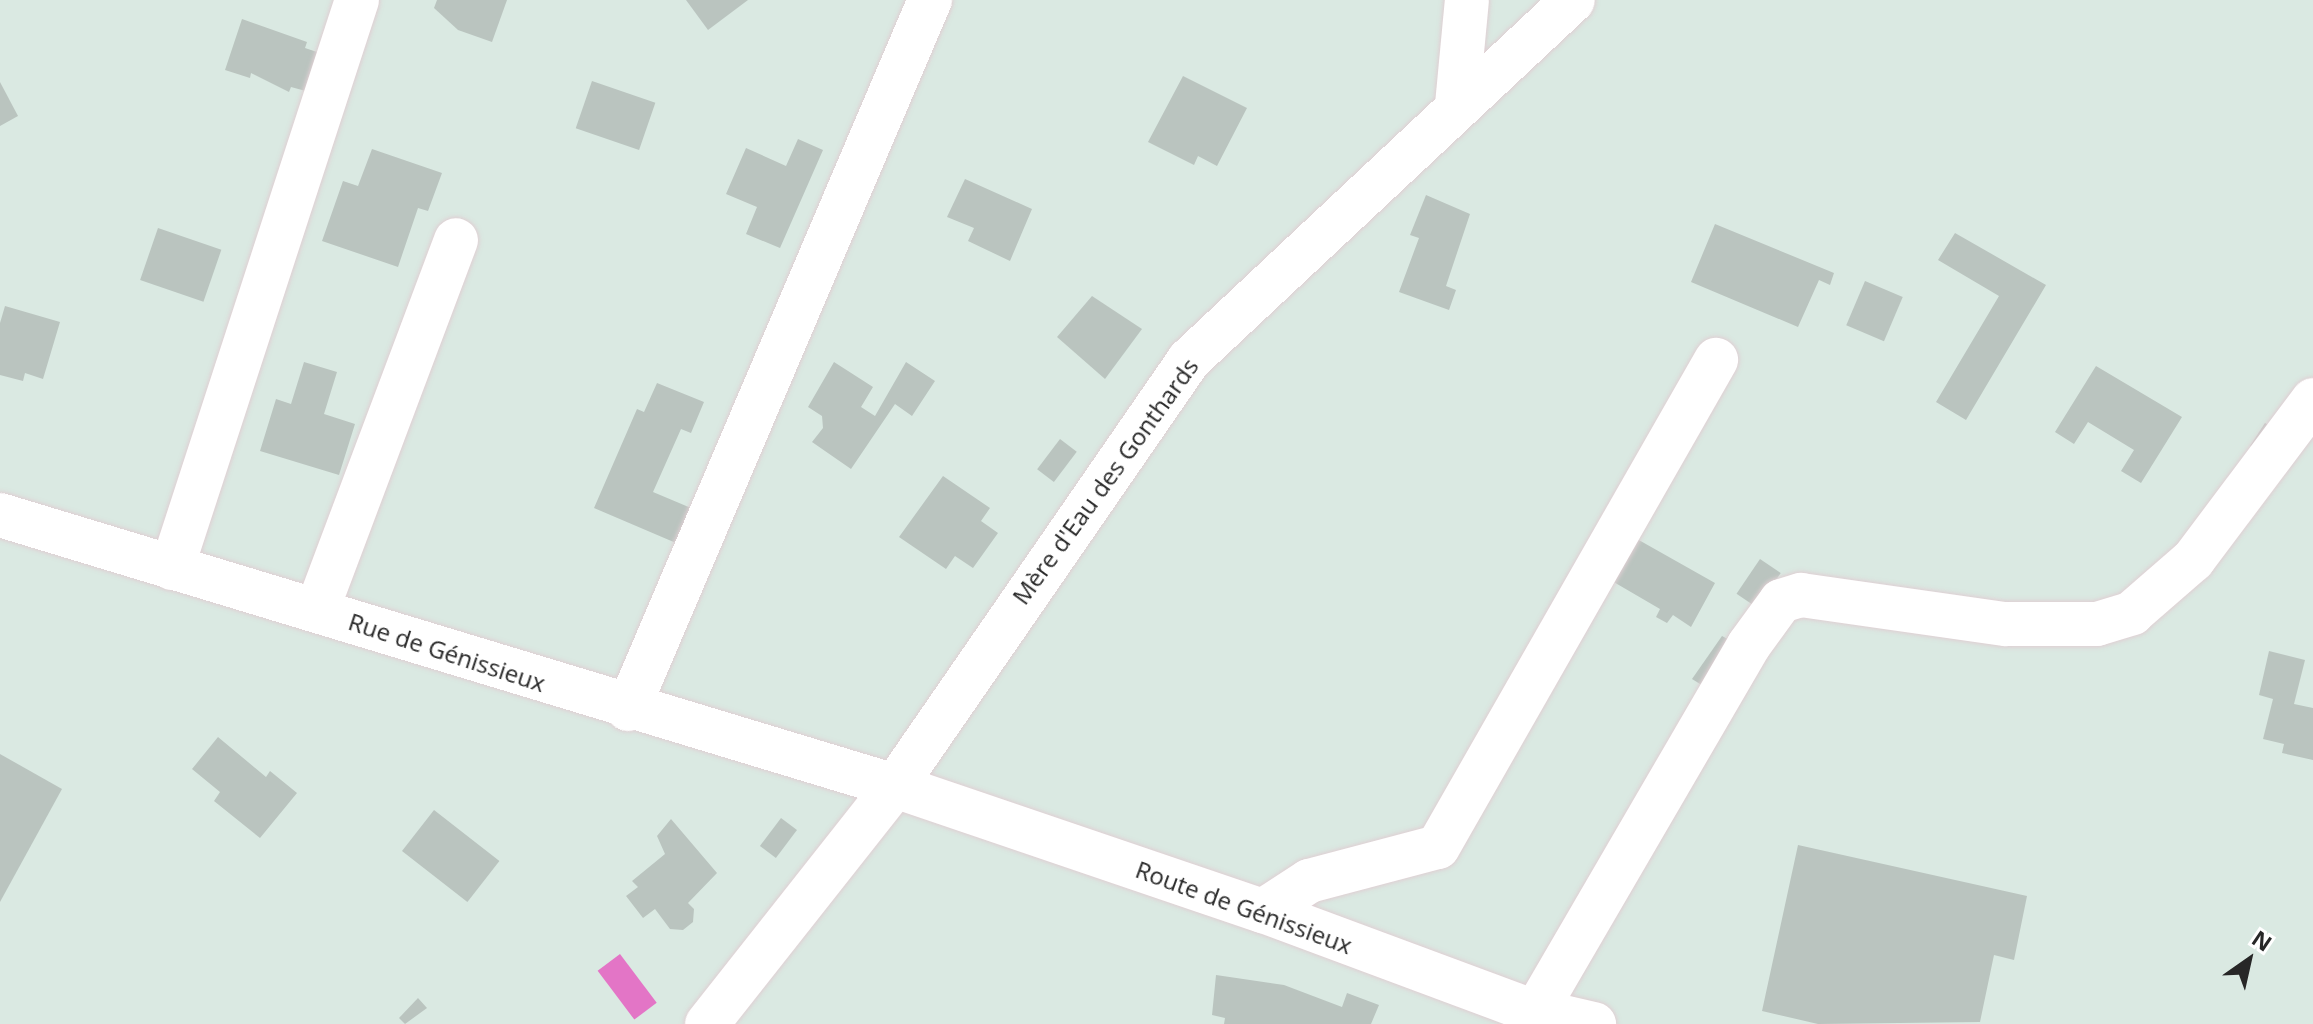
<!DOCTYPE html>
<meta charset="utf-8">
<style>
body{margin:0}
#map{position:relative;width:2313px;height:1024px;overflow:hidden;background:#dae9e2;font-family:"Open Sans",sans-serif}
div>[style]{position:absolute}
[style*='--x']{left:calc(var(--x)*1px);top:calc(var(--y)*1px);width:calc(var(--w)*1px);rotate:calc(var(--a)*1deg)}
.water>*{inset:0;background:#e375c6;transform-origin:0 0}
.building>*{inset:0;background:#bac4bf;transform-origin:0 0}
.roads{filter:drop-shadow(0 0 2px #dfcfd3) drop-shadow(0 0 2px #dfcfd3)}
.minor>*{height:44px;margin:-22px;padding:0 22px;transform-origin:22px;border-radius:22px;background:#fff}
span{translate:-50% -50%;white-space:nowrap;text-align:center;line-height:1.15;-webkit-text-stroke:8px #fff;paint-order:stroke}
.street-label{font-size:24px;color:#272727}
.north{position:absolute;left:2209px;top:920px;width:80px;height:80px;-webkit-text-stroke:6px #fff;paint-order:stroke;rotate:34deg;font-size:22px;font-weight:700;line-height:32px;text-align:center;color:#272727}
.north::after{content:'';display:block;margin:auto;width:28px;height:36px;background:#272727;clip-path:polygon(50% 0,100% 100%,50% 72%,0 100%)}
</style>
<div id="map">
<div class="water">
<i style="left:620px;top:954px;width:61px;height:28px;rotate:53deg"></i>
</div>
<div class="building">
<i style="clip-path:polygon(437px 0,507px 0,492px 42px,458px 30px,434px 8px)"></i>
<i style="clip-path:polygon(686px 0,748px 0,708px 30px)"></i>
<i style="clip-path:polygon(242px 19px,307px 42px,305px 48px,326px 55px,313px 93px,291px 87px,289px 92px,251px 73px,250px 78px,225px 70px)"></i>
<i style="clip-path:polygon(1183px 76px,1247px 108px,1217px 166px,1198px 156px,1194px 165px,1148px 142px)"></i>
<i style="left:592px;top:81px;width:67px;height:50px;rotate:19deg"></i>
<i style="clip-path:polygon(0 82px,18px 116px,0 126px)"></i>
<i style="clip-path:polygon(798px 139px,823px 150px,780px 248px,746px 234px,757px 207px,726px 194px,746px 148px,786px 166px)"></i>
<i style="clip-path:polygon(372px 149px,442px 173px,428px 211px,418px 208px,398px 267px,322px 241px,343px 181px,358px 186px)"></i>
<i style="clip-path:polygon(965px 179px,1032px 209px,1010px 261px,968px 241px,974px 228px,947px 217px)"></i>
<i style="clip-path:polygon(1426px 195px,1470px 214px,1446px 286px,1456px 290px,1449px 310px,1399px 292px,1419px 238px,1410px 235px)"></i>
<i style="clip-path:polygon(1715px 224px,1834px 273px,1830px 285px,1819px 280px,1798px 327px,1691px 282px)"></i>
<i style="left:158px;top:228px;width:67px;height:55px;rotate:19deg"></i>
<i style="clip-path:polygon(1955px 233px,2046px 285px,1966px 420px,1936px 402px,1999px 296px,1938px 260px)"></i>
<i style="left:1865px;top:281px;width:41px;height:48px;rotate:23deg"></i>
<i style="clip-path:polygon(1092px 296px,1142px 329px,1105px 379px,1057px 337px)"></i>
<i style="clip-path:polygon(5px 306px,60px 322px,43px 379px,25px 373px,23px 381px,0 375px,0 323px)"></i>
<i style="clip-path:polygon(304px 362px,337px 372px,324px 414px,355px 424px,339px 475px,260px 451px,276px 399px,291px 404px)"></i>
<i style="clip-path:polygon(834px 362px,873px 387px,861px 407px,875px 416px,906px 362px,935px 381px,912px 416px,895px 404px,851px 469px,812px 442px,823px 428px,822px 416px,808px 407px)"></i>
<i style="clip-path:polygon(2096px 366px,2182px 417px,2141px 483px,2121px 471px,2134px 450px,2088px 422px,2074px 444px,2055px 432px)"></i>
<i style="clip-path:polygon(657px 383px,704px 402px,691px 433px,681px 429px,653px 492px,691px 508px,676px 543px,594px 508px,637px 409px,644px 412px)"></i>
<i style="left:2265px;top:423px;width:17px;height:27px;rotate:33deg"></i>
<i style="left:1060px;top:439px;width:21px;height:38px;rotate:37deg"></i>
<i style="clip-path:polygon(943px 476px,990px 508px,981px 521px,998px 533px,973px 568px,955px 556px,946px 569px,899px 537px)"></i>
<i style="clip-path:polygon(1637px 539px,1715px 583px,1691px 627px,1673px 615px,1667px 623px,1656px 617px,1660px 609px,1612px 581px)"></i>
<i style="left:1760px;top:559px;width:25px;height:42px;rotate:34deg"></i>
<i style="clip-path:polygon(1722px 636px,1740px 646px,1713px 692px,1692px 679px)"></i>
<i style="clip-path:polygon(2269px 651px,2305px 660px,2294px 704px,2313px 708px,2313px 760px,2282px 753px,2284px 744px,2263px 739px,2273px 699px,2259px 695px)"></i>
<i style="clip-path:polygon(218px 737px,266px 777px,270px 771px,297px 793px,260px 838px,214px 801px,220px 792px,192px 769px)"></i>
<i style="clip-path:polygon(0 754px,62px 789px,0 902px)"></i>
<i style="left:434px;top:810px;width:83px;height:52px;rotate:38deg"></i>
<i style="left:781px;top:818px;width:20px;height:35px;rotate:37deg"></i>
<i style="clip-path:polygon(671px 819px,717px 873px,688px 903px,694px 909px,693px 922px,683px 930px,670px 929px,655px 909px,643px 918px,626px 896px,638px 887px,632px 881px,665px 854px,657px 836px)"></i>
<i style="clip-path:polygon(1798px 845px,2027px 896px,2014px 960px,1994px 955px,1980px 1022px,1818px 1024px,1762px 1011px)"></i>
<i style="clip-path:polygon(1216px 975px,1284px 985px,1342px 1007px,1347px 993px,1379px 1005px,1371px 1024px,1224px 1024px,1225px 1018px,1212px 1015px)"></i>
<i style="clip-path:polygon(418px 998px,427px 1008px,405px 1024px,399px 1018px)"></i>
</div>
<div class="roads">
<div class="minor">
<i style="--x:1457;--y:105;--w:105;--a:-84.6"></i>
<i style="--x:0;--y:515;--w:935;--a:16.85"></i>
<i style="--x:895;--y:786;--w:389;--a:18.8"></i>
<i style="--x:1263;--y:911;--w:278;--a:20.4"></i>
<i style="--x:1524;--y:1008;--w:72;--a:12.9"></i>
<i style="--x:172;--y:568;--w:597;--a:-71.96"></i>
<i style="--x:317;--y:610;--w:395;--a:-69.4"></i>
<i style="--x:628;--y:709;--w:771;--a:-66.93"></i>
<i style="--x:1263;--y:911;--w:55;--a:-33.1"></i>
<i style="--x:1309;--y:881;--w:133;--a:-14.8"></i>
<i style="--x:1438;--y:847;--w:561;--a:-60.28"></i>
<i style="--x:1536;--y:1011;--w:423;--a:-59.8"></i>
<i style="--x:1749;--y:645;--w:54;--a:-54"></i>
<i style="--x:1781;--y:601;--w:21;--a:-17"></i>
<i style="--x:1801;--y:595;--w:207;--a:8.1"></i>
<i style="--x:2006;--y:624;--w:91;--a:0"></i>
<i style="--x:2097;--y:624;--w:37;--a:-17"></i>
<i style="--x:2132;--y:613;--w:81;--a:-41"></i>
<i style="--x:2193;--y:560;--w:200;--a:-53.1"></i>
<i style="--x:707;--y:1024;--w:303;--a:-51.7"></i>
<i style="--x:895;--y:786;--w:518;--a:-55.39"></i>
<i style="--x:1189;--y:360;--w:526;--a:-43.15"></i>
</div>
</div>
<div class="street-label">
<span style="left:1105px;top:481px;rotate:-54deg">Mère d'Eau des Gonthards</span>
<span style="left:447px;top:652px;rotate:18deg">Rue de Génissieux</span>
<span style="left:1244px;top:907px;rotate:20deg">Route de Génissieux</span>
</div>
<div class="north">N</div>
</div>
